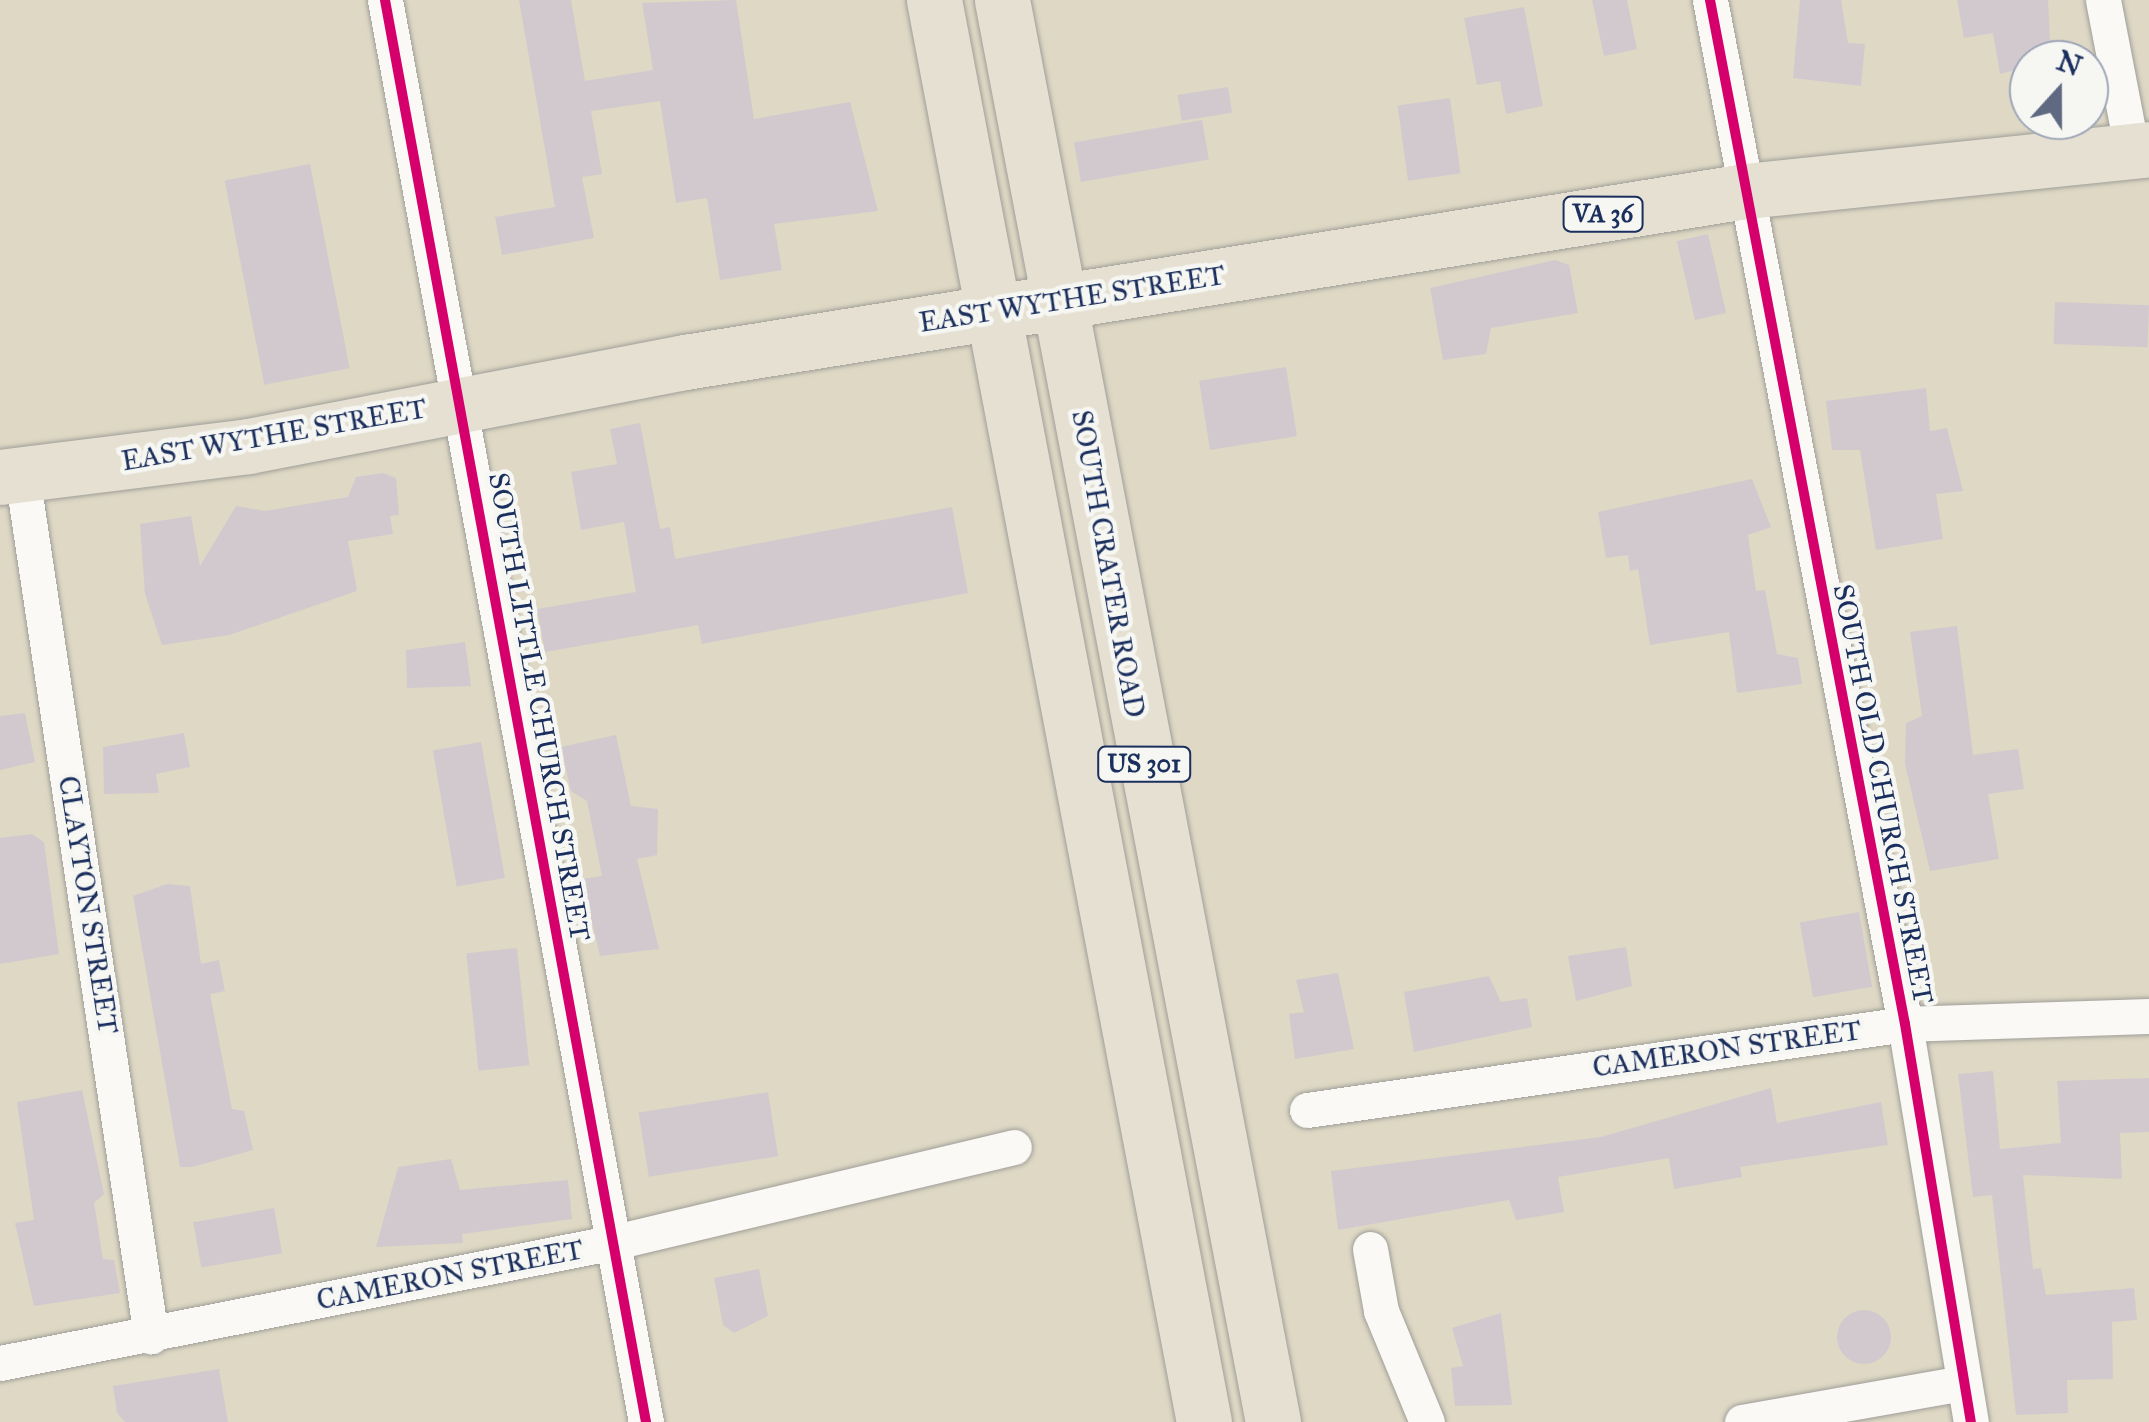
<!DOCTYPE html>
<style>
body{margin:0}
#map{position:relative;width:2149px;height:1422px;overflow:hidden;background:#ded8c4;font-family:"IM FELL Great Primer",serif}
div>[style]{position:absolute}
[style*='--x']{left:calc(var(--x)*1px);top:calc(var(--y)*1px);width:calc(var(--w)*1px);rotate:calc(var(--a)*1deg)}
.building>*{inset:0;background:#d2c9cf;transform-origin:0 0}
.round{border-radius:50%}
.roads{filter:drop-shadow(0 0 2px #9f9e99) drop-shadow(0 0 2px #9f9e99)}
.minor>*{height:35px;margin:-17.5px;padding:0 17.5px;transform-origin:17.5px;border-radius:17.5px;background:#faf9f6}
.primary>*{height:55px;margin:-27.5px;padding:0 27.5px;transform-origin:27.5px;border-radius:27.5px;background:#e5e0d2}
.trunk>*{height:55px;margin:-27.5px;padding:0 27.5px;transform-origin:27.5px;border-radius:27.5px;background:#e5e0d2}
.cycleway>*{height:10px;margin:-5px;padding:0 5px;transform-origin:5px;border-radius:5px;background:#d6006c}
span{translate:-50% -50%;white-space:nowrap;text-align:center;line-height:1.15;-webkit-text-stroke:9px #f6f6f2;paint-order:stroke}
.shield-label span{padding:2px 8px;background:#f6f6f2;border:2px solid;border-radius:8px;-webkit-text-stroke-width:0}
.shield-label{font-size:25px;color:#1b2f5e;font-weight:700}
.street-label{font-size:28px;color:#1b2f5e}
.north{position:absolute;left:2009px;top:40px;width:100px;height:100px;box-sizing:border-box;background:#f6f6f2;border:2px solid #9ea6b7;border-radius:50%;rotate:21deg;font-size:28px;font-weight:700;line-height:40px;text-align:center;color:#1b2f5e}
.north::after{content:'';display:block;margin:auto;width:35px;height:45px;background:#5f6a82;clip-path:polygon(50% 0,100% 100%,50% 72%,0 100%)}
</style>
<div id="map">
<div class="building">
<i style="clip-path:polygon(519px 0,571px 0,585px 81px,653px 70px,642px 3px,736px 0,754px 119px,850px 102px,878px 211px,774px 224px,782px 270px,720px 280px,707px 198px,676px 203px,660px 101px,591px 111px,602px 174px,582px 177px,594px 238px,502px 255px,495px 217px,555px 207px)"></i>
<i style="clip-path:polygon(1592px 0,1627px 0,1637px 49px,1604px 56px)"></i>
<i style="clip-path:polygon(1800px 0,1841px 0,1848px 43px,1865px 44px,1861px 86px,1793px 78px)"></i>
<i style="clip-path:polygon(1957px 0,2048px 0,2051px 60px,2000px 74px,1993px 33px,1964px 38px)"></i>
<i style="clip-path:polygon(1524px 7px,1543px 106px,1506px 114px,1500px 81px,1477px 85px,1464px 18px)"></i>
<i style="left:1228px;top:87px;width:26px;height:51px;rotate:81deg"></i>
<i style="left:1450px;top:98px;width:76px;height:53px;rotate:82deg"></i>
<i style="left:1202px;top:120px;width:40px;height:130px;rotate:80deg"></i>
<i style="left:310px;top:164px;width:208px;height:87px;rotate:79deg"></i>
<i style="left:1708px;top:234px;width:81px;height:32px;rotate:77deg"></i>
<i style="clip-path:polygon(1555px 260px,1569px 265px,1578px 313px,1491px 328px,1486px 354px,1443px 360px,1430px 288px)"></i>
<i style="left:2055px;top:302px;width:94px;height:42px;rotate:2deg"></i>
<i style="left:1286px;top:367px;width:70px;height:88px;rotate:81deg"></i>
<i style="clip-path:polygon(1926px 388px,1930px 431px,1947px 428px,1963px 491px,1936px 494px,1943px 539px,1876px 550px,1860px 450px,1832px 450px,1826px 401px)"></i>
<i style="clip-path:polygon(640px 423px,660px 529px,670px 527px,675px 559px,952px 507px,968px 593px,702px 644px,698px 625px,545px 652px,537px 609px,636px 592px,624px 522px,581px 530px,571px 472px,617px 464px,610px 429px)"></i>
<i style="clip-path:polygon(383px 473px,396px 478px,399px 515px,390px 516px,393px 534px,348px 541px,357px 591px,229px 635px,162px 645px,145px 594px,140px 524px,191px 516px,200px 566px,236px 506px,265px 511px,348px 497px,356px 477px)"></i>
<i style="clip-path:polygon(1752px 479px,1771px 527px,1748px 535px,1756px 591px,1765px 590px,1777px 654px,1798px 658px,1802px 684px,1737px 693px,1729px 632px,1650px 645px,1638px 569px,1630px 571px,1628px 555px,1606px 558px,1598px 512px)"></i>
<i style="clip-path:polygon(1957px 626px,1973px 755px,2018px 749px,2024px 789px,1988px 794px,1999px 859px,1930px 871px,1905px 764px,1906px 723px,1922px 716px,1910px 632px)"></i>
<i style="clip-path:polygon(465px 642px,471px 686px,407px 688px,406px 650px)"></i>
<i style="clip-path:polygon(25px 713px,35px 762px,0 770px,0 716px)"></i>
<i style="clip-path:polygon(184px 733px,190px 767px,156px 774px,159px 793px,104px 794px,103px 747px)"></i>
<i style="clip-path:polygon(616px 735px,631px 806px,658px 809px,657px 855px,637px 859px,659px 949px,600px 956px,582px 879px,602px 876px,587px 801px,571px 791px,561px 747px)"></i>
<i style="left:481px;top:742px;width:138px;height:49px;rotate:80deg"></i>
<i style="clip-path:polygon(32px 834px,44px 842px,59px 954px,0 964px,0 838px)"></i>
<i style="clip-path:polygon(167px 884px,190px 886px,201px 964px,219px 960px,225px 991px,210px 994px,232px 1109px,244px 1111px,253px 1150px,192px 1167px,180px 1167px,133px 896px)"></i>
<i style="left:1859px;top:912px;width:76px;height:60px;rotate:80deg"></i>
<i style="clip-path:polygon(1626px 947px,1632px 986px,1576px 1001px,1568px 956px)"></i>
<i style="left:517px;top:948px;width:118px;height:51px;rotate:84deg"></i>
<i style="clip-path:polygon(1338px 973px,1354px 1049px,1295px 1059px,1289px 1014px,1304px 1012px,1296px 980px)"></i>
<i style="clip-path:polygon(1489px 976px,1501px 1002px,1527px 998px,1532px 1027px,1414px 1052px,1404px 992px)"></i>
<i style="clip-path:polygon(1993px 1071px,2000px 1149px,2061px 1143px,2057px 1081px,2149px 1078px,2149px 1132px,2120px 1133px,2122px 1179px,2023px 1175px,2033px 1269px,2041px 1268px,2046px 1295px,2134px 1288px,2137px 1320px,2112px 1322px,2113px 1379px,2067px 1380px,2068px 1413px,2016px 1415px,1992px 1195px,1973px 1197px,1958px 1074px)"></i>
<i style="clip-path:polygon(1771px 1088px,1777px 1123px,1881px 1102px,1888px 1145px,1740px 1167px,1742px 1177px,1674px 1189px,1669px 1158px,1558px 1177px,1564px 1212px,1516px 1220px,1509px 1200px,1338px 1230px,1331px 1171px,1601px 1137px)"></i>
<i style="clip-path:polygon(82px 1090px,104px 1194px,94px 1203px,103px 1259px,114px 1260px,120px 1293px,34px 1306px,15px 1223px,34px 1220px,17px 1102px)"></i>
<i style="left:768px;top:1092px;width:65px;height:131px;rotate:81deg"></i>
<i style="clip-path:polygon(451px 1159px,460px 1190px,568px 1180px,572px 1219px,462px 1234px,463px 1243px,376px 1247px,398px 1167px)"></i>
<i style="left:274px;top:1208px;width:46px;height:82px;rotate:80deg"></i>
<i style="clip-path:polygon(759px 1269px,768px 1316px,734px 1333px,723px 1325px,714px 1278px)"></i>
<i class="round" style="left:1837px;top:1310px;width:54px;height:54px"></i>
<i style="clip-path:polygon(1501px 1313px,1512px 1405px,1455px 1406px,1451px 1368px,1463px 1366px,1452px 1328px)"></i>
<i style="clip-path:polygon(219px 1369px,228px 1422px,125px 1422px,117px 1413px,113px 1386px)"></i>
</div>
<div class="roads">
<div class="minor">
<i style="--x:385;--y:0;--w:1446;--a:79.6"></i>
<i style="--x:1710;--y:0;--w:1042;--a:79.22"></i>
<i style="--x:1905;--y:1024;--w:403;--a:80.6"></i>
<i style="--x:2103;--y:0;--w:153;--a:79.1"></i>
<i style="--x:22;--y:475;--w:871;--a:81.48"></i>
<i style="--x:1307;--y:1110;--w:604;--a:-8.18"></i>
<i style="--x:1905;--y:1024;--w:244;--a:-1.9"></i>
<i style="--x:1370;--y:1249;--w:63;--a:79.9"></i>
<i style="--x:1381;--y:1311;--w:120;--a:67.5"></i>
<i style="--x:0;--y:1363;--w:627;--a:-11.13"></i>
<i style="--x:615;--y:1242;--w:410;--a:-13.4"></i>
<i style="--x:1742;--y:1422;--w:224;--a:-10"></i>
</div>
<div class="primary">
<i style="--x:934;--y:0;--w:1447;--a:79.25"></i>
<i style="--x:1002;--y:0;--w:1448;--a:79.21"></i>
</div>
<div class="trunk">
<i style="--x:0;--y:477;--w:250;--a:-7.1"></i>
<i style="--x:248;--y:446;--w:445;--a:-10.9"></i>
<i style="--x:685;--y:362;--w:1074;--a:-9.16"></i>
<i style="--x:1745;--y:191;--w:406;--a:-5.9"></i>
</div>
</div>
<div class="cycleway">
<i style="--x:385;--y:0;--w:1446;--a:79.6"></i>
<i style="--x:1710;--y:0;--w:1042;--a:79.22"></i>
<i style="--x:1905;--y:1024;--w:403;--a:80.6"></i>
</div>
<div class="shield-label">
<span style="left:1603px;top:214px">VA 36</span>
<span style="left:1144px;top:764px">US 301</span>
</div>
<div class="street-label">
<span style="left:1072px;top:299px;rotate:-9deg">EAST WYTHE STREET</span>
<span style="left:274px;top:435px;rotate:-10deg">EAST WYTHE STREET</span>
<span style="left:1108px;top:564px;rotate:80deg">SOUTH CRATER ROAD</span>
<span style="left:539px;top:707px;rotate:80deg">SOUTH LITTLE CHURCH STREET</span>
<span style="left:1883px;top:794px;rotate:79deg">SOUTH OLD CHURCH STREET</span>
<span style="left:88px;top:905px;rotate:81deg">CLAYTON STREET</span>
<span style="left:1727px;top:1049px;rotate:-8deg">CAMERON STREET</span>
<span style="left:450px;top:1275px;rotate:-11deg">CAMERON STREET</span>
</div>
<div class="north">N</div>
</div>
